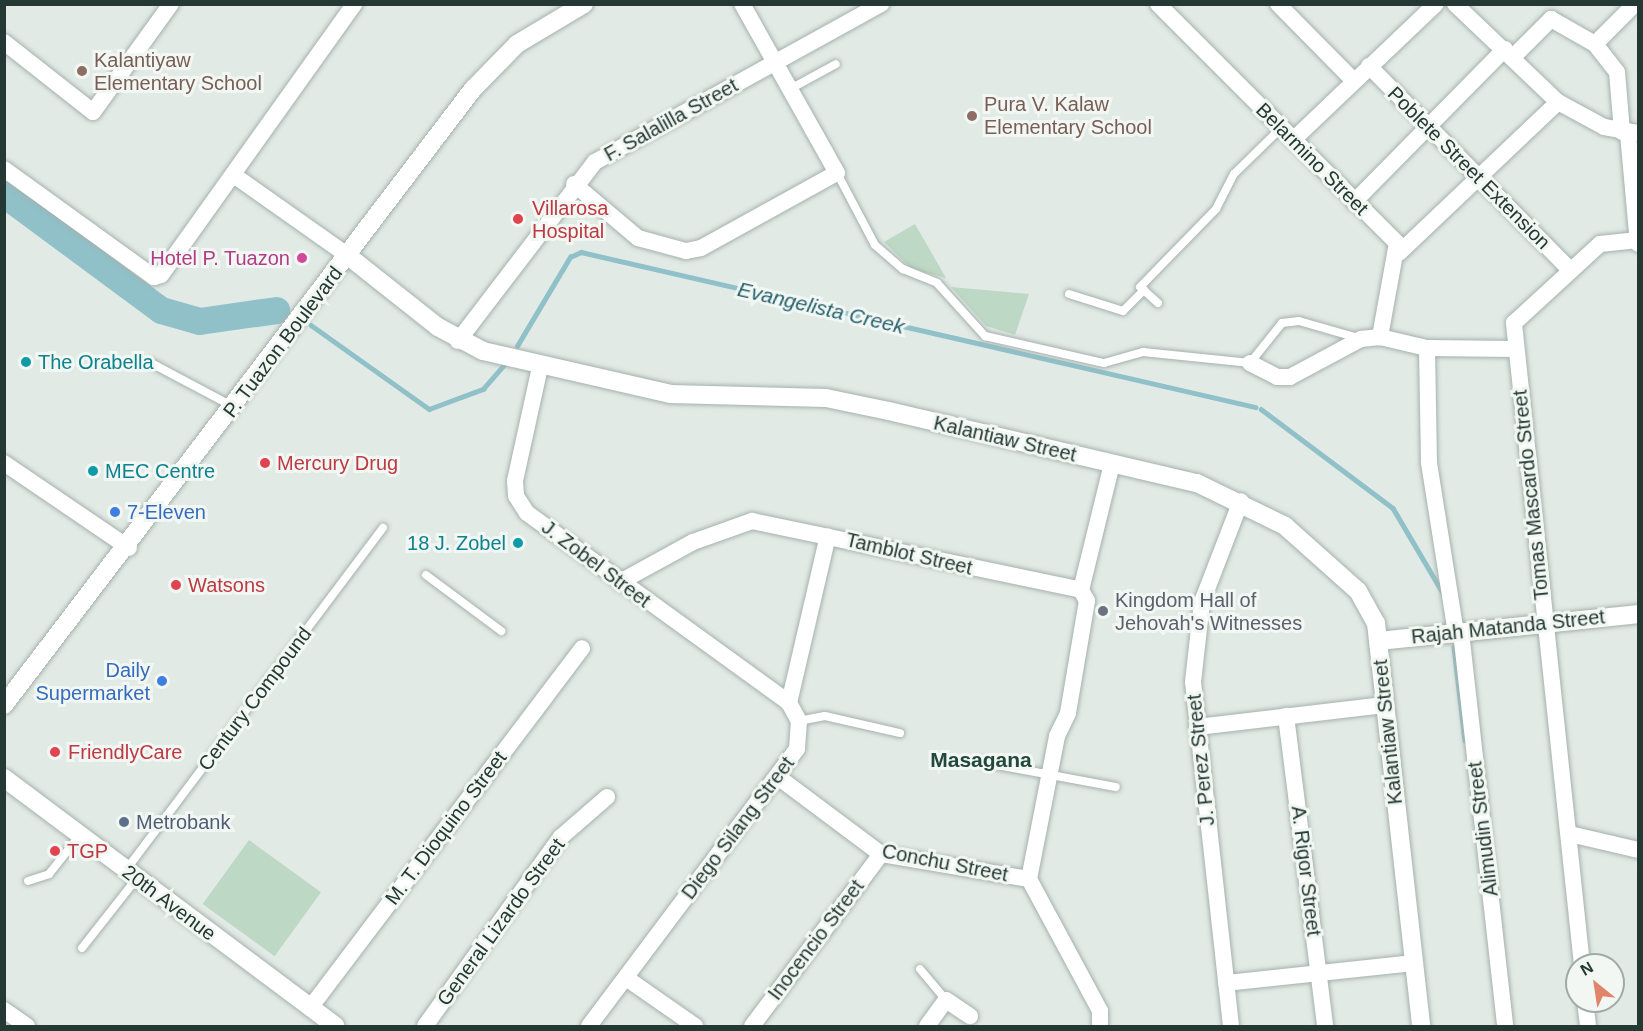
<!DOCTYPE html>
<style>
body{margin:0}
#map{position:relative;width:1643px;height:1031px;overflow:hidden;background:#e2eae6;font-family:Arial,sans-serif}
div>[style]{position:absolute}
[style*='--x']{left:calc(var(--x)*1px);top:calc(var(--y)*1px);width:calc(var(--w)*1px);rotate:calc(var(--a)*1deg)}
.green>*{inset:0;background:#bdd8c4;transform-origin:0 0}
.stream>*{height:4.5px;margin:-2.25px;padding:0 2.25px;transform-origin:2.25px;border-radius:2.25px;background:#90c0c8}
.river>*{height:27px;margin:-13.5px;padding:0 13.5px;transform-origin:13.5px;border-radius:13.5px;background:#90c0c8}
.roads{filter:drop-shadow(0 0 2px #a5b1ad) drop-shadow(0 0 2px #a5b1ad)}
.lane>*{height:8px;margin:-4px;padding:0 4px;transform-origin:4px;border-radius:4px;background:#fff}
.street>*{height:16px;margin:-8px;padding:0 8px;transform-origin:8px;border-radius:8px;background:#fff}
.secondary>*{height:18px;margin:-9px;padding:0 9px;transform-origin:9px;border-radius:9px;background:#fff}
.dots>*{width:16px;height:16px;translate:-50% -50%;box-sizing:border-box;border:3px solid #f2f7f4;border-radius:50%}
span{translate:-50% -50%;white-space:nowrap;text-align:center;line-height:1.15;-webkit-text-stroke:6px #f2f7f4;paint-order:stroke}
.education-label{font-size:20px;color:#785e54}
.left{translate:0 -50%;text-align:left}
.street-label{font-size:20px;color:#243933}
.health-label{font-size:20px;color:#be3a42}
.hotel-label{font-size:20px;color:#b23c85}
.right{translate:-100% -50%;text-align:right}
.culture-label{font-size:20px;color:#0d838f}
.shop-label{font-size:20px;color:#366cbe}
.worship-label{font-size:20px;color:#5b616d}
.service-label{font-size:20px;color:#4e5e75}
.water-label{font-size:21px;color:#26626d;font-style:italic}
.neighbourhood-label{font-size:21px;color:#23483e;font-weight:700}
.frame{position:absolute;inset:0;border:6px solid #243933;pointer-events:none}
.north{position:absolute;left:1565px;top:953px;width:60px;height:60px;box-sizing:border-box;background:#f2f7f4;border:2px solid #a0aba7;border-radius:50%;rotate:330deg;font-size:16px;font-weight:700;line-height:24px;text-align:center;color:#243933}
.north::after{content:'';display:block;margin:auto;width:21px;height:27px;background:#e08569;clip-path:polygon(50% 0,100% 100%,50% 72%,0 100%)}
</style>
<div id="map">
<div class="green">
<i style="clip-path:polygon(915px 224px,946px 278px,912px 269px,884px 242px)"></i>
<i style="clip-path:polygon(951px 287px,1029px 294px,1015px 335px,986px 326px)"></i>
<i style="left:249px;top:840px;width:89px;height:79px;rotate:36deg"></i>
</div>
<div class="stream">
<i style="--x:311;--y:325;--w:145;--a:35.4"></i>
<i style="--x:429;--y:409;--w:58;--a:-20.3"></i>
<i style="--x:483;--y:389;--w:32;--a:-49"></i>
<i style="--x:517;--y:346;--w:104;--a:-59.2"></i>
<i style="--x:570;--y:257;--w:12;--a:-24"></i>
<i style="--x:581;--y:252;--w:692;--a:12.95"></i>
<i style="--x:1261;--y:409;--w:165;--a:36.9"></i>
<i style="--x:1393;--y:508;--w:99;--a:59.5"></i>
<i style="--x:1454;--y:647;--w:94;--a:83.3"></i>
</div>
<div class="river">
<i style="--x:4;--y:194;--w:195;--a:36.5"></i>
<i style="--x:161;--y:310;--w:40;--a:16"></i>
<i style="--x:199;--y:321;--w:78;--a:-8.1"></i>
</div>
<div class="roads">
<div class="lane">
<i style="--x:790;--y:89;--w:52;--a:-28.5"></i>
<i style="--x:837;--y:173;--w:81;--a:62.2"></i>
<i style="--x:875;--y:245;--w:37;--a:41"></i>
<i style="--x:903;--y:269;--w:37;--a:22"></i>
<i style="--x:937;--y:283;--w:72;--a:47.8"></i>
<i style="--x:985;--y:336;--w:122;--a:12.8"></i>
<i style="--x:1104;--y:363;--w:41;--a:-15.8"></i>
<i style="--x:1143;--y:352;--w:108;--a:5.9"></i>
<i style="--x:1250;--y:363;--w:51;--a:-51.3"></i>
<i style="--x:1282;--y:323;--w:17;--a:-7"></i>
<i style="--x:1299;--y:321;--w:61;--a:16.1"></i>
<i style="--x:1069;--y:294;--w:57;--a:17.5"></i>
<i style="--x:1123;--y:311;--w:30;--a:-45"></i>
<i style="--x:1158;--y:303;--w:24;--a:-138"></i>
<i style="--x:1140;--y:287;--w:109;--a:-45.7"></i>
<i style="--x:1216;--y:209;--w:39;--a:-63"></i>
<i style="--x:1234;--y:174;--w:66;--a:-44.4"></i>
<i style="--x:151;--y:363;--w:92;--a:28"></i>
<i style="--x:426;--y:575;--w:94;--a:36.7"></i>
<i style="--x:799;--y:721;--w:26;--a:-11"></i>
<i style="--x:825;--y:716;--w:77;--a:12.8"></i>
<i style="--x:981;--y:762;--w:137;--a:10.5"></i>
<i style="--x:126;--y:870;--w:428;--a:-53.1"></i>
<i style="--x:28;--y:881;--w:22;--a:-18"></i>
<i style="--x:49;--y:874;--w:50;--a:-51.5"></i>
<i style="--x:82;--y:948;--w:89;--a:-51.8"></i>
<i style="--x:920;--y:969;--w:40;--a:50"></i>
</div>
<div class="street">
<i style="--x:1158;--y:4;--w:338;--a:45"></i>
<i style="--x:1397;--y:243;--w:96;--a:100.3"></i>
<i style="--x:1278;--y:4;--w:107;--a:45.4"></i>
<i style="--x:1455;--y:4;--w:142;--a:43.6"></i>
<i style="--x:1558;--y:102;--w:52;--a:28.5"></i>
<i style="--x:1604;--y:127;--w:35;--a:10"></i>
<i style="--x:4;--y:42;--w:113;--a:38.2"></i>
<i style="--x:93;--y:112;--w:133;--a:-54.2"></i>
<i style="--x:1595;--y:44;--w:57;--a:-45"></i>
<i style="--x:1513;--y:57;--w:54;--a:-45"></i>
<i style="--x:1551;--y:19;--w:51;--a:29.6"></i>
<i style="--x:1595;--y:44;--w:36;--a:52"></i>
<i style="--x:1617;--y:72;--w:60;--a:85.2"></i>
<i style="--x:1369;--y:66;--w:286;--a:45.4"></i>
<i style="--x:1628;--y:134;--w:110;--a:84.8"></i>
<i style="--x:1293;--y:140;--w:197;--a:-43.6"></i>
<i style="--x:4;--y:169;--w:185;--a:35.8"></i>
<i style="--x:154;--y:277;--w:7;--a:-16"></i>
<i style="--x:161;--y:275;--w:333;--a:-54.5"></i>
<i style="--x:235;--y:176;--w:137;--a:35.2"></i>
<i style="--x:574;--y:184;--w:84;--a:40.2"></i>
<i style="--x:638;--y:238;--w:50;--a:15.2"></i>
<i style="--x:686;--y:251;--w:15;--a:-11"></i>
<i style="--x:701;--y:248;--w:155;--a:-28.9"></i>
<i style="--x:837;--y:173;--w:194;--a:-119.3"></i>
<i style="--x:1354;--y:202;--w:215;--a:-45.4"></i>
<i style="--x:1399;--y:253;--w:219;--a:-43.5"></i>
<i style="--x:458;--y:341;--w:225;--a:-52.6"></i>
<i style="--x:595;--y:162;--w:327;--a:-28.9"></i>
<i style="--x:1427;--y:348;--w:115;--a:89"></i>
<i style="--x:1429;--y:463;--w:172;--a:81"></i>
<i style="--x:1250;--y:363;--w:30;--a:27"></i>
<i style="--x:1277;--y:377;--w:13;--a:0"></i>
<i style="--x:1290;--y:377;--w:81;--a:-28.2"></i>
<i style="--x:1361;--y:339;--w:19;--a:-6"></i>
<i style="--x:1380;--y:337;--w:48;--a:13.2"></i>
<i style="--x:1427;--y:348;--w:89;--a:0.6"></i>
<i style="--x:540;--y:367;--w:117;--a:102.4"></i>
<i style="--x:515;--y:481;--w:15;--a:86"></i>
<i style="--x:516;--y:496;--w:20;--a:57"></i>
<i style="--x:527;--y:513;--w:324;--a:35.9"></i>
<i style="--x:4;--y:463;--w:151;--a:34.2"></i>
<i style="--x:620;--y:582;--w:83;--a:-28.7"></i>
<i style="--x:693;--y:542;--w:63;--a:-19.6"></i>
<i style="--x:752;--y:521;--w:336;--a:11.8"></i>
<i style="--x:1081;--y:590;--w:130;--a:-76.2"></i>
<i style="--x:1461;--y:632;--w:396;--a:83.6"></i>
<i style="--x:1286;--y:716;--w:312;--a:82.8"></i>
<i style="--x:1197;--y:727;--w:189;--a:-6.7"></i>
<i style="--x:778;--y:777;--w:129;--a:36.8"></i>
<i style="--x:881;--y:854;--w:150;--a:9.6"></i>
<i style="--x:1029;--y:879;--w:150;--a:61.7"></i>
<i style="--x:1100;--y:1011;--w:15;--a:90"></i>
<i style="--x:1570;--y:834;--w:70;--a:13.2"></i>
<i style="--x:1029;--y:879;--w:146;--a:-78.9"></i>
<i style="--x:1057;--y:736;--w:25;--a:-64"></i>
<i style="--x:1068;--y:713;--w:114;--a:-80.4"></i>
<i style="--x:1087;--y:601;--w:13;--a:-119"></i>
<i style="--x:1582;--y:965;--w:646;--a:-96.05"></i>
<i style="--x:1514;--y:323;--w:117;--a:-42.6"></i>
<i style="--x:1600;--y:244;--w:38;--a:-6"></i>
<i style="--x:626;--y:978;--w:84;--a:34.8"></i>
<i style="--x:1226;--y:983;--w:188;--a:-6.1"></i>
<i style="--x:1585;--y:1001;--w:25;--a:83"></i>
<i style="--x:310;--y:1008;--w:451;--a:-52.9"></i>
<i style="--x:4;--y:1010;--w:28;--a:35"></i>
<i style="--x:425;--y:1026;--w:233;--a:-54.3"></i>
<i style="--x:561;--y:837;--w:61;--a:-41"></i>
<i style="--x:589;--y:1026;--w:346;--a:-53.1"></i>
<i style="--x:797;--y:749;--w:28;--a:-86"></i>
<i style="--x:799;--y:721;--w:21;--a:-119"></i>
<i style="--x:789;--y:703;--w:171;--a:-76.9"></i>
<i style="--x:752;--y:1026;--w:215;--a:-53.1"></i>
<i style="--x:927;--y:1026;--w:32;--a:-54"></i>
<i style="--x:946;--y:1000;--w:29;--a:34"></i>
<i style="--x:1231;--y:1026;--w:346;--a:-96.3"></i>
<i style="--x:1193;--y:682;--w:81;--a:-83.6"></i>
<i style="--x:1202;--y:602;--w:108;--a:-68.9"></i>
</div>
<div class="secondary">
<i style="--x:347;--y:255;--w:116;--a:38.4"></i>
<i style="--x:438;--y:327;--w:51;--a:28.1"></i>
<i style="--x:483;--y:351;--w:192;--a:12.9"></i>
<i style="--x:670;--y:394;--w:156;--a:1.5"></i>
<i style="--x:826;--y:398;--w:64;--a:11.7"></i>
<i style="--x:889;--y:411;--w:316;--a:13.2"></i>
<i style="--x:1197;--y:483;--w:98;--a:26"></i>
<i style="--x:1285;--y:526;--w:98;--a:41.7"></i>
<i style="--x:1358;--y:591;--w:37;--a:61"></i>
<i style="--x:1376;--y:623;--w:406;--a:83.6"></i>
<i style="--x:1378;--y:641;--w:261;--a:-5.9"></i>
<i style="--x:4;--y:705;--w:774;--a:-52.72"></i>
<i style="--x:473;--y:89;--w:63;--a:-45.6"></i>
<i style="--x:517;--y:44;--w:78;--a:-30.8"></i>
<i style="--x:4;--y:778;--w:414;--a:36.8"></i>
</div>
</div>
<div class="dots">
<i style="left:82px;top:71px;background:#8d6e63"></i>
<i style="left:972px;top:116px;background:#8d6e63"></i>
<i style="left:518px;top:219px;background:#e0444e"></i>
<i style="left:302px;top:258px;background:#d1479c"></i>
<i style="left:26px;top:362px;background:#0f9aa8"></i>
<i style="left:265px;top:463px;background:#e0444e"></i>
<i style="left:93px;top:471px;background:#0f9aa8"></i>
<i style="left:115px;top:512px;background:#3f7fe0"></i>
<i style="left:518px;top:543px;background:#0f9aa8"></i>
<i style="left:176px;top:585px;background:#e0444e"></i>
<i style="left:1103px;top:611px;background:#6b7280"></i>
<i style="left:162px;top:681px;background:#3f7fe0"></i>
<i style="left:55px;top:752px;background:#e0444e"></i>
<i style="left:124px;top:822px;background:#5c6f8a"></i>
<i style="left:55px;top:851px;background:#e0444e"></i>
</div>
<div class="education-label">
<span class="left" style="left:94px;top:72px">Kalantiyaw<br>Elementary School</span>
<span class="left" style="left:984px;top:116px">Pura V. Kalaw<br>Elementary School</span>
</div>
<div class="street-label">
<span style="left:671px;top:120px;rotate:-29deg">F. Salalilla Street</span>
<span style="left:1312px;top:159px;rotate:45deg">Belarmino Street</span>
<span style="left:1469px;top:168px;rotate:45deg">Poblete Street Extension</span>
<span style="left:283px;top:342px;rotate:-53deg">P. Tuazon Boulevard</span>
<span style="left:1005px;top:439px;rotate:13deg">Kalantiaw Street</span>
<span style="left:1531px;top:495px;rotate:-96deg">Tomas Mascardo Street</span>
<span style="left:909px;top:554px;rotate:13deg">Tamblot Street</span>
<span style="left:596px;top:564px;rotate:37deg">J. Zobel Street</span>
<span style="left:1508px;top:627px;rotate:-6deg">Rajah Matanda Street</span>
<span style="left:255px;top:699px;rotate:-53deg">Century Compound</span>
<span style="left:1388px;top:732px;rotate:-96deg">Kalantiaw Street</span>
<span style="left:1201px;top:760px;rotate:-96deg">J. Perez Street</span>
<span style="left:446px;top:828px;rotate:-53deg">M. T. Dioquino Street</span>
<span style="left:738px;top:828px;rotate:-53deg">Diego Silang Street</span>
<span style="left:1483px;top:829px;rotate:-97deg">Alimudin Street</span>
<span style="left:945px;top:863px;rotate:11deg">Conchu Street</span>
<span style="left:1306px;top:871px;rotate:83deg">A. Rigor Street</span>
<span style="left:169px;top:903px;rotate:37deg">20th Avenue</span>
<span style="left:501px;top:922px;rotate:-54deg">General Lizardo Street</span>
<span style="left:816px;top:940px;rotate:-53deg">Inocencio Street</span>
</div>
<div class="health-label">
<span class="left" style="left:532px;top:220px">Villarosa<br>Hospital</span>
<span class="left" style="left:277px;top:463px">Mercury Drug</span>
<span class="left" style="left:188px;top:585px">Watsons</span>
<span class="left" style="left:68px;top:752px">FriendlyCare</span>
<span class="left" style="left:67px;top:851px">TGP</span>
</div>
<div class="hotel-label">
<span class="right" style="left:290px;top:258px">Hotel P. Tuazon</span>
</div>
<div class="culture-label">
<span class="left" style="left:38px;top:362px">The Orabella</span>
<span class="left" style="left:105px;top:471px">MEC Centre</span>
<span class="right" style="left:506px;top:543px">18 J. Zobel</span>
</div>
<div class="shop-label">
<span class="left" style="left:127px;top:512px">7-Eleven</span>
<span class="right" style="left:150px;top:682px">Daily<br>Supermarket</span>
</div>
<div class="worship-label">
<span class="left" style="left:1115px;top:612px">Kingdom Hall of<br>Jehovah's Witnesses</span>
</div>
<div class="service-label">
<span class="left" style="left:136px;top:822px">Metrobank</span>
</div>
<div class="water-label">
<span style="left:821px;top:308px;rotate:13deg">Evangelista Creek</span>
</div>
<div class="neighbourhood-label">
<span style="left:981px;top:760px">Masagana</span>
</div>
<div class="frame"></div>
<div class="north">N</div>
</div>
